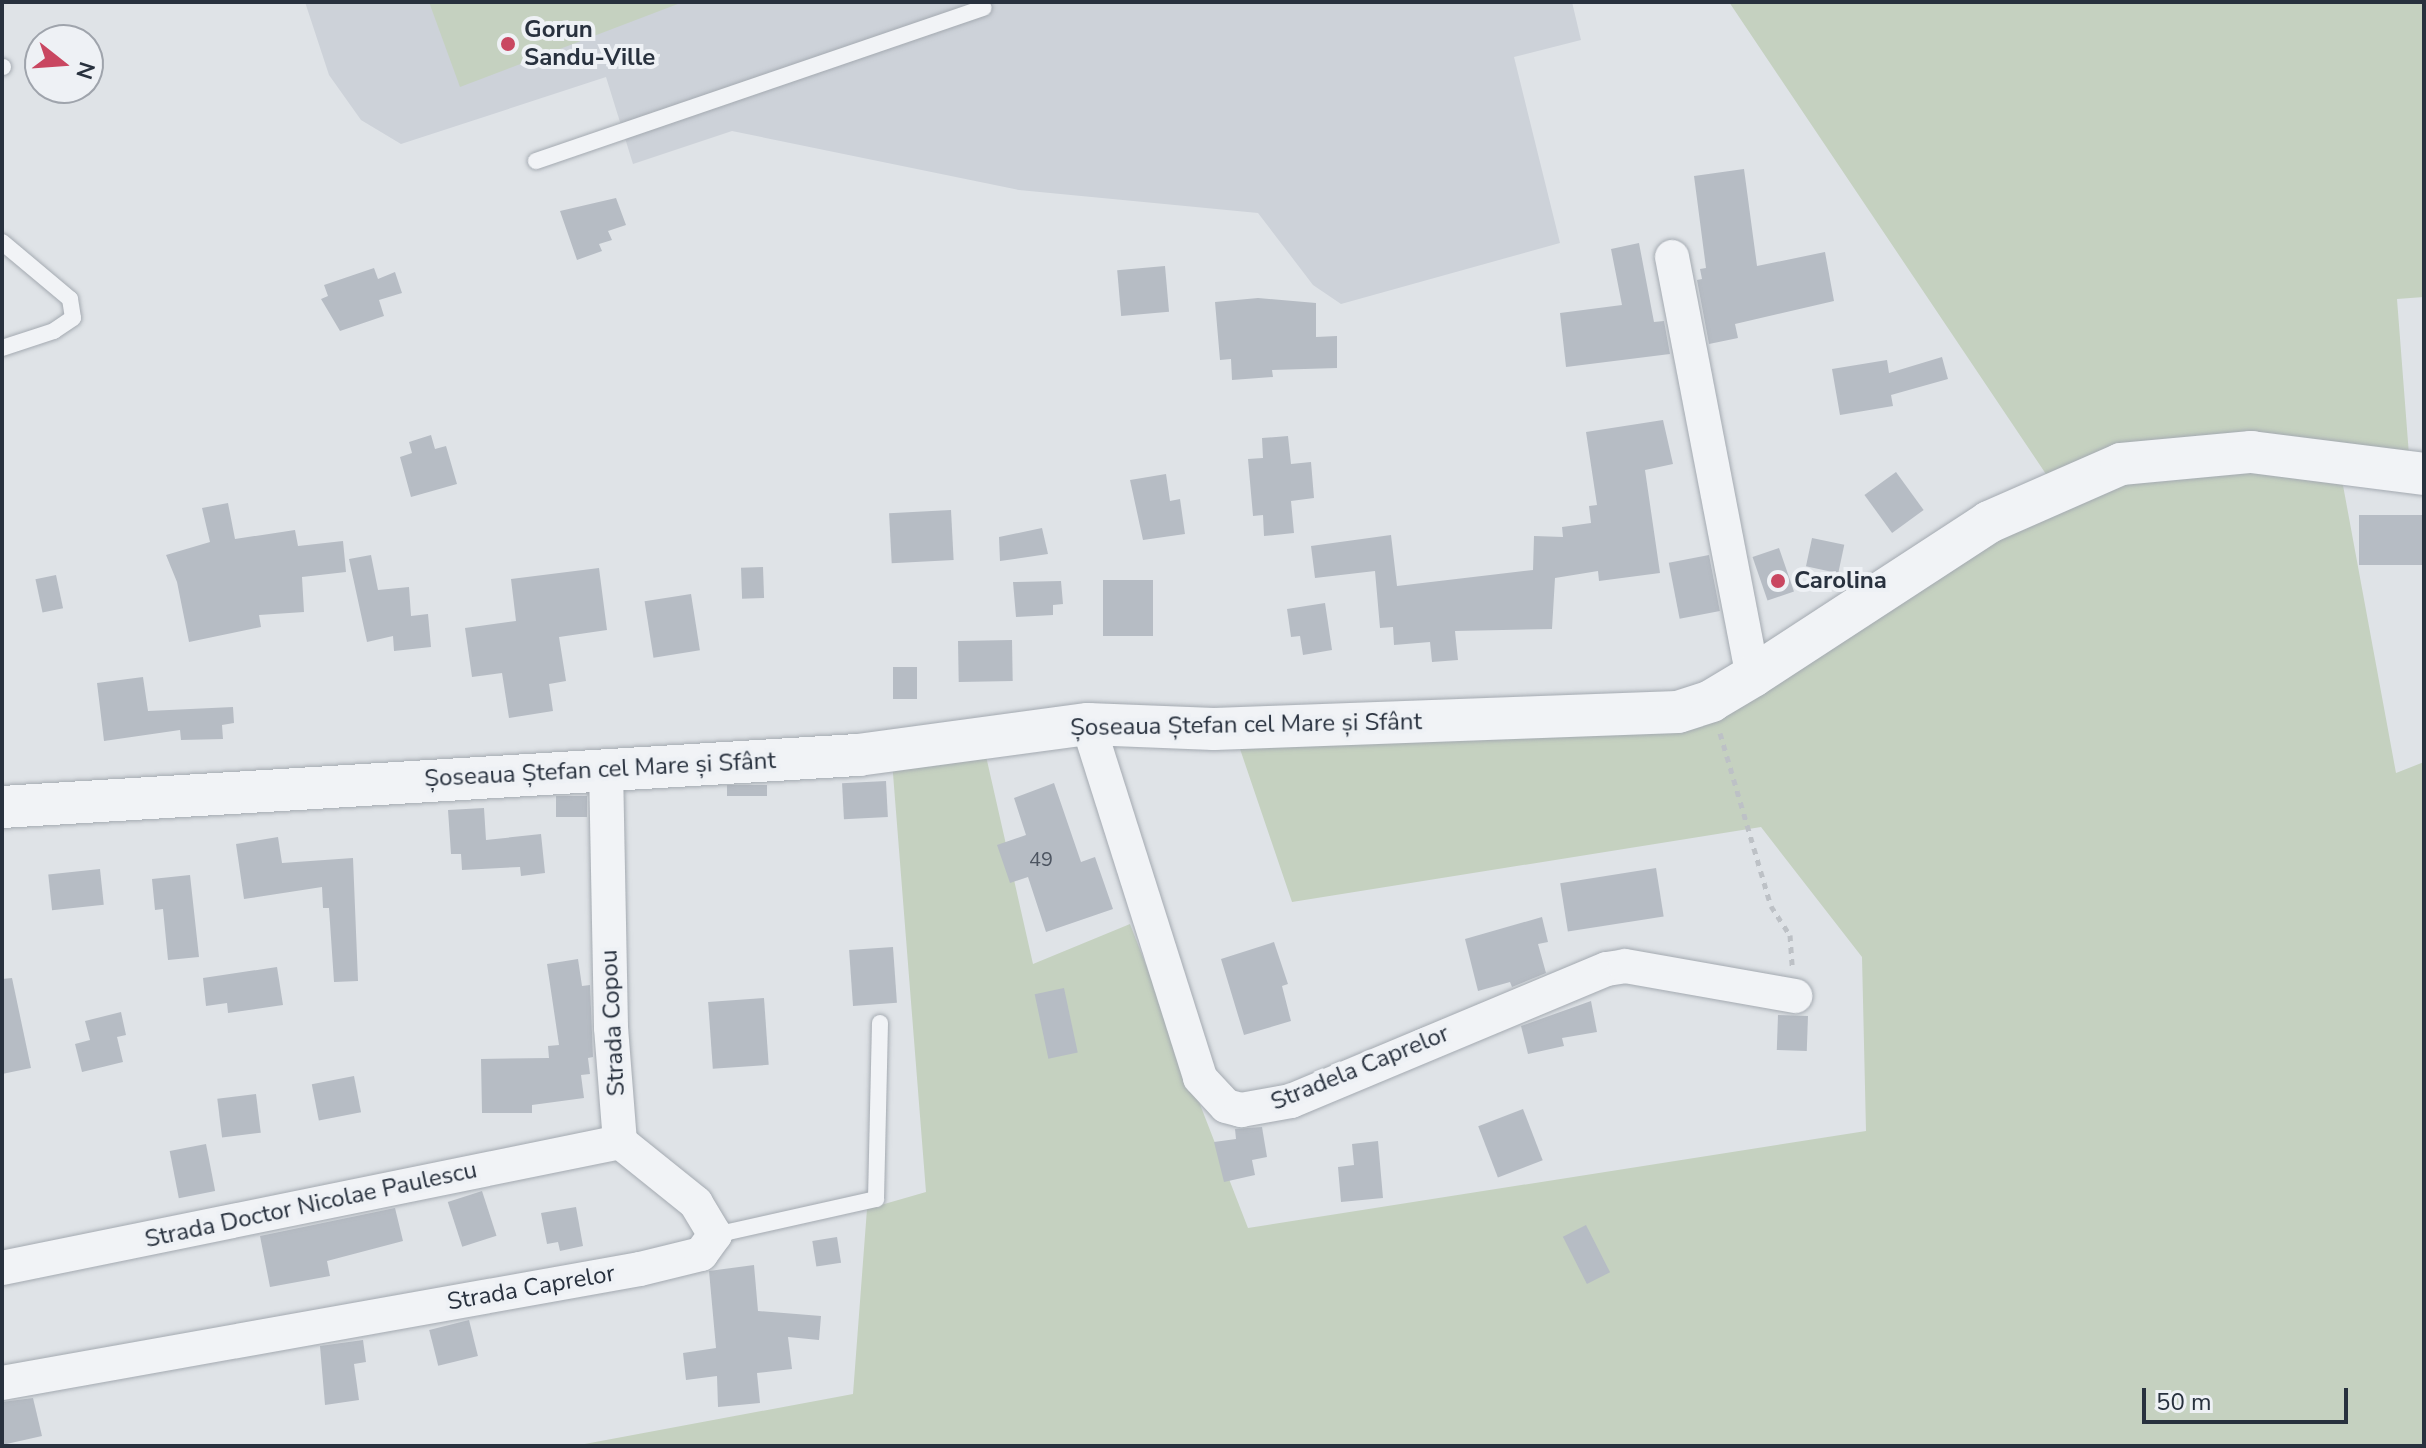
<!DOCTYPE html>
<meta charset="utf-8">
<style>
body{margin:0}
#map{position:relative;width:2426px;height:1448px;overflow:hidden;background:#dfe3e7;font-family:"Nunito Sans",sans-serif}
div>[style]{position:absolute}
[style*='--x']{left:calc(var(--x)*1px);top:calc(var(--y)*1px);width:calc(var(--w)*1px);rotate:calc(var(--a)*1deg)}
.built>*{inset:0;background:#cdd2d9}
.green>*{inset:0;background:#c5d1c0}
.building>*{inset:0;background:#b6bcc4;transform-origin:0 0}
.path>*{height:5px;margin-top:-2.5px;transform-origin:0;background:repeating-linear-gradient(90deg,#bdc1c6 0 6px,transparent 0 12px)}
.roads{filter:drop-shadow(0 0 2px #a4aab1) drop-shadow(0 0 2px #a4aab1)}
.service>*{height:16px;margin:-8px;padding:0 8px;transform-origin:8px;border-radius:8px;background:#f1f3f6}
.minor>*{height:34px;margin:-17px;padding:0 17px;transform-origin:17px;border-radius:17px;background:#f1f3f6}
.tertiary>*{height:42px;margin:-21px;padding:0 21px;transform-origin:21px;border-radius:21px;background:#f1f3f6}
.dots>*{width:22px;height:22px;translate:-50% -50%;box-sizing:border-box;border:4px solid #eef1f5;border-radius:50%}
span{translate:-50% -50%;white-space:nowrap;text-align:center;line-height:1.15;-webkit-text-stroke:8px #eef1f5;paint-order:stroke}
.number-label{font-size:20px;color:#4c5460}
.number-label span{-webkit-text-stroke-width:0}
.poi-label{font-size:24px;color:#28313e;font-weight:700}
.left{translate:0 -50%;text-align:left}
.street-label{font-size:24px;color:#28313e}
.frame{position:absolute;inset:0;border:4px solid #28313e;pointer-events:none}
.north{position:absolute;left:24px;top:24px;width:80px;height:80px;box-sizing:border-box;background:#eef1f5;border:2px solid #9fa4ac;border-radius:50%;rotate:107deg;font-size:22px;font-weight:700;line-height:32px;text-align:center;color:#28313e}
.north::after{content:'';display:block;margin:auto;width:28px;height:36px;background:#c94761;clip-path:polygon(50% 0,100% 100%,50% 72%,0 100%)}
.scale{position:absolute;left:2142px;top:1388px;width:206px;height:36px;box-sizing:border-box;border:4px solid #28313e;border-top:0;padding-left:10px;font-size:24px;line-height:28px;white-space:nowrap;color:#28313e;-webkit-text-stroke:6px #eef1f5;paint-order:stroke}
</style>
<div id="map">
<div class="built">
<i style="clip-path:polygon(305px 2px,1572px 2px,1581px 40px,1514px 57px,1560px 243px,1341px 304px,1313px 285px,1258px 213px,1019px 190px,732px 131px,633px 164px,606px 77px,401px 144px,361px 120px,329px 75px)"></i>
</div>
<div class="green">
<i style="clip-path:polygon(429px 2px,683px 2px,460px 87px)"></i>
<i style="clip-path:polygon(1729px 2px,2424px 2px,2424px 297px,2397px 299px,2410px 468px,2250px 446px,2052px 483px)"></i>
<i style="clip-path:polygon(2340px 469px,2396px 773px,2424px 762px,2424px 1446px,574px 1446px,853px 1394px,867px 1209px,926px 1192px,892px 761px,986px 756px,1033px 964px,1130px 924px,1248px 1228px,1866px 1131px,1862px 957px,1761px 827px,1292px 902px,1240px 749px,1735px 709px,1990px 527px,2122px 471px)"></i>
</div>
<div class="building">
<i style="clip-path:polygon(1744px 169px,1757px 266px,1825px 252px,1834px 301px,1735px 324px,1738px 338px,1709px 344px,1697px 280px,1702px 279px,1700px 269px,1706px 268px,1694px 176px)"></i>
<i style="clip-path:polygon(616px 198px,626px 225px,608px 231px,612px 240px,599px 244px,602px 251px,577px 260px,560px 211px)"></i>
<i style="clip-path:polygon(1639px 243px,1654px 322px,1664px 321px,1670px 354px,1566px 367px,1560px 313px,1622px 305px,1611px 249px)"></i>
<i style="left:1165px;top:266px;width:46px;height:48px;rotate:85deg"></i>
<i style="clip-path:polygon(374px 268px,378px 279px,395px 272px,402px 293px,379px 300px,384px 316px,340px 331px,321px 299px,328px 296px,324px 285px)"></i>
<i style="clip-path:polygon(1258px 298px,1316px 303px,1316px 337px,1337px 336px,1337px 368px,1272px 370px,1273px 377px,1232px 380px,1231px 359px,1220px 360px,1215px 302px)"></i>
<i style="clip-path:polygon(1942px 357px,1948px 379px,1891px 395px,1893px 406px,1840px 415px,1832px 369px,1887px 360px,1889px 373px)"></i>
<i style="clip-path:polygon(1663px 420px,1673px 464px,1645px 470px,1660px 573px,1599px 581px,1598px 571px,1555px 578px,1552px 629px,1455px 631px,1458px 660px,1432px 662px,1430px 642px,1394px 645px,1393px 627px,1380px 628px,1375px 571px,1315px 578px,1311px 546px,1391px 535px,1397px 586px,1533px 570px,1534px 536px,1563px 537px,1562px 527px,1591px 523px,1589px 506px,1597px 505px,1586px 432px)"></i>
<i style="clip-path:polygon(431px 435px,435px 449px,446px 446px,457px 484px,411px 497px,400px 457px,412px 453px,409px 442px)"></i>
<i style="clip-path:polygon(1288px 436px,1291px 464px,1311px 462px,1314px 498px,1291px 501px,1294px 533px,1264px 536px,1263px 515px,1253px 516px,1248px 459px,1263px 458px,1262px 438px)"></i>
<i style="left:1896px;top:472px;width:47px;height:39px;rotate:54deg"></i>
<i style="clip-path:polygon(1166px 474px,1170px 501px,1180px 499px,1185px 534px,1143px 540px,1130px 480px)"></i>
<i style="clip-path:polygon(228px 503px,235px 539px,295px 530px,298px 546px,343px 541px,346px 572px,302px 577px,304px 612px,259px 615px,261px 627px,189px 642px,177px 582px,166px 555px,210px 542px,202px 508px)"></i>
<i style="left:951px;top:510px;width:50px;height:62px;rotate:87deg"></i>
<i style="left:2424px;top:515px;width:50px;height:65px;rotate:90deg"></i>
<i style="clip-path:polygon(1042px 528px,1048px 554px,1000px 561px,999px 537px)"></i>
<i style="left:1812px;top:538px;width:33px;height:29px;rotate:12deg"></i>
<i style="left:1779px;top:548px;width:46px;height:28px;rotate:71deg"></i>
<i style="clip-path:polygon(371px 555px,378px 590px,409px 587px,411px 616px,428px 614px,431px 647px,394px 651px,393px 636px,367px 642px,349px 559px)"></i>
<i style="left:1709px;top:555px;width:57px;height:41px;rotate:79deg"></i>
<i style="left:763px;top:567px;width:31px;height:22px;rotate:88deg"></i>
<i style="clip-path:polygon(599px 568px,607px 630px,559px 637px,566px 681px,549px 684px,553px 711px,509px 718px,502px 673px,472px 677px,465px 628px,516px 621px,511px 579px)"></i>
<i style="left:56px;top:575px;width:34px;height:21px;rotate:78deg"></i>
<i style="left:1103px;top:580px;width:50px;height:56px"></i>
<i style="clip-path:polygon(1061px 581px,1063px 604px,1053px 605px,1053px 615px,1016px 617px,1013px 582px)"></i>
<i style="left:691px;top:594px;width:57px;height:47px;rotate:81deg"></i>
<i style="clip-path:polygon(1325px 603px,1332px 650px,1303px 655px,1300px 636px,1291px 637px,1287px 609px)"></i>
<i style="left:1012px;top:640px;width:41px;height:54px;rotate:89deg"></i>
<i style="left:893px;top:667px;width:24px;height:32px"></i>
<i style="clip-path:polygon(143px 677px,148px 711px,233px 707px,234px 723px,222px 725px,223px 739px,181px 740px,180px 730px,104px 741px,97px 683px)"></i>
<i style="left:886px;top:781px;width:36px;height:44px;rotate:87deg"></i>
<i style="clip-path:polygon(1054px 783px,1081px 862px,1095px 857px,1113px 909px,1046px 932px,1028px 877px,1010px 883px,997px 845px,1026px 835px,1014px 798px)"></i>
<i style="left:767px;top:785px;width:11px;height:40px;rotate:90deg"></i>
<i style="left:587px;top:796px;width:21px;height:31px;rotate:90deg"></i>
<i style="clip-path:polygon(484px 808px,486px 840px,541px 834px,545px 873px,521px 876px,520px 867px,462px 870px,461px 854px,451px 854px,448px 810px)"></i>
<i style="clip-path:polygon(278px 837px,282px 863px,353px 858px,358px 981px,334px 982px,329px 908px,323px 908px,322px 887px,244px 899px,236px 844px)"></i>
<i style="left:1656px;top:868px;width:49px;height:97px;rotate:81deg"></i>
<i style="left:100px;top:869px;width:36px;height:52px;rotate:84deg"></i>
<i style="clip-path:polygon(190px 875px,199px 957px,168px 960px,163px 909px,155px 910px,152px 879px)"></i>
<i style="clip-path:polygon(1542px 917px,1548px 942px,1538px 944px,1546px 973px,1512px 987px,1510px 982px,1478px 991px,1465px 939px)"></i>
<i style="clip-path:polygon(1274px 942px,1288px 984px,1282px 986px,1291px 1021px,1244px 1035px,1221px 959px)"></i>
<i style="left:893px;top:947px;width:56px;height:44px;rotate:86deg"></i>
<i style="clip-path:polygon(578px 959px,582px 986px,590px 985px,593px 1057px,588px 1058px,590px 1074px,581px 1075px,584px 1098px,532px 1105px,532px 1113px,482px 1113px,481px 1059px,549px 1058px,548px 1046px,559px 1045px,547px 964px)"></i>
<i style="clip-path:polygon(277px 967px,283px 1005px,228px 1013px,227px 1003px,206px 1006px,203px 978px)"></i>
<i style="clip-path:polygon(12px 978px,31px 1068px,2px 1074px,2px 979px)"></i>
<i style="left:1064px;top:988px;width:66px;height:30px;rotate:78deg"></i>
<i style="left:764px;top:998px;width:67px;height:56px;rotate:86deg"></i>
<i style="clip-path:polygon(1591px 1001px,1597px 1032px,1562px 1038px,1564px 1046px,1528px 1054px,1521px 1026px)"></i>
<i style="clip-path:polygon(121px 1012px,126px 1035px,117px 1037px,123px 1062px,82px 1072px,75px 1044px,90px 1040px,85px 1021px)"></i>
<i style="left:1778px;top:1015px;width:30px;height:35px;rotate:2deg"></i>
<i style="left:354px;top:1076px;width:37px;height:43px;rotate:79deg"></i>
<i style="left:256px;top:1094px;width:39px;height:39px;rotate:83deg"></i>
<i style="left:1523px;top:1109px;width:55px;height:48px;rotate:69deg"></i>
<i style="clip-path:polygon(1262px 1127px,1267px 1157px,1252px 1160px,1255px 1175px,1224px 1182px,1214px 1142px,1236px 1139px,1235px 1129px)"></i>
<i style="clip-path:polygon(1378px 1141px,1383px 1198px,1341px 1202px,1338px 1167px,1354px 1165px,1352px 1144px)"></i>
<i style="left:206px;top:1144px;width:48px;height:37px;rotate:79deg"></i>
<i style="left:482px;top:1191px;width:47px;height:36px;rotate:72deg"></i>
<i style="clip-path:polygon(576px 1207px,583px 1246px,560px 1251px,558px 1242px,547px 1244px,541px 1213px)"></i>
<i style="clip-path:polygon(395px 1208px,403px 1241px,327px 1261px,330px 1276px,270px 1287px,260px 1236px)"></i>
<i style="left:1586px;top:1225px;width:53px;height:26px;rotate:63deg"></i>
<i style="left:837px;top:1237px;width:26px;height:25px;rotate:81deg"></i>
<i style="clip-path:polygon(754px 1265px,758px 1311px,821px 1316px,819px 1340px,788px 1337px,792px 1369px,757px 1373px,760px 1403px,718px 1407px,717px 1376px,686px 1380px,683px 1353px,716px 1348px,709px 1271px)"></i>
<i style="left:469px;top:1320px;width:37px;height:41px;rotate:76deg"></i>
<i style="clip-path:polygon(363px 1340px,366px 1362px,354px 1364px,359px 1400px,325px 1405px,320px 1346px)"></i>
<i style="clip-path:polygon(33px 1398px,42px 1436px,2px 1445px,2px 1402px)"></i>
</div>
<div class="path">
<i style="--x:1720;--y:733;--w:180;--a:73.6"></i>
<i style="--x:1771;--y:906;--w:35;--a:57"></i>
<i style="--x:1790;--y:935;--w:31;--a:86"></i>
</div>
<div class="roads">
<div class="service">
<i style="--x:2;--y:67;--w:1;--a:0"></i>
<i style="--x:536;--y:161;--w:473;--a:-18.9"></i>
<i style="--x:2;--y:242;--w:89;--a:40"></i>
<i style="--x:70;--y:299;--w:19;--a:81"></i>
<i style="--x:73;--y:318;--w:23;--a:146"></i>
<i style="--x:54;--y:331;--w:55;--a:161.9"></i>
<i style="--x:715;--y:1235;--w:165;--a:-12.6"></i>
<i style="--x:876;--y:1199;--w:176;--a:-88.7"></i>
</div>
<div class="minor">
<i style="--x:1672;--y:257;--w:427;--a:79.1"></i>
<i style="--x:1088;--y:724;--w:371;--a:72.4"></i>
<i style="--x:1200;--y:1078;--w:38;--a:47"></i>
<i style="--x:1226;--y:1106;--w:16;--a:15"></i>
<i style="--x:1241;--y:1110;--w:51;--a:-10.2"></i>
<i style="--x:1291;--y:1101;--w:342;--a:-22.7"></i>
<i style="--x:1607;--y:969;--w:18;--a:-9"></i>
<i style="--x:1625;--y:966;--w:173;--a:10"></i>
<i style="--x:2;--y:1268;--w:631;--a:-11.52"></i>
<i style="--x:2;--y:1383;--w:648;--a:-10.13"></i>
<i style="--x:640;--y:1269;--w:63;--a:-13.8"></i>
<i style="--x:701;--y:1254;--w:24;--a:-54"></i>
<i style="--x:715;--y:1235;--w:37;--a:-121"></i>
<i style="--x:696;--y:1203;--w:97;--a:-141.2"></i>
<i style="--x:620;--y:1142;--w:115;--a:-94.5"></i>
<i style="--x:611;--y:1027;--w:259;--a:-91.1"></i>
</div>
<div class="tertiary">
<i style="--x:2;--y:807;--w:858;--a:-3.48"></i>
<i style="--x:858;--y:755;--w:232;--a:-7.7"></i>
<i style="--x:1088;--y:724;--w:126;--a:2.3"></i>
<i style="--x:1214;--y:729;--w:464;--a:-2.1"></i>
<i style="--x:1678;--y:712;--w:35;--a:-18"></i>
<i style="--x:1711;--y:701;--w:49;--a:-30.8"></i>
<i style="--x:1753;--y:676;--w:282;--a:-33.1"></i>
<i style="--x:1989;--y:522;--w:144;--a:-23.7"></i>
<i style="--x:2121;--y:464;--w:131;--a:-5.3"></i>
<i style="--x:2251;--y:452;--w:174;--a:7.2"></i>
</div>
</div>
<div class="dots">
<i style="left:508px;top:44px;background:#c94761"></i>
<i style="left:1778px;top:581px;background:#c94761"></i>
</div>
<div class="number-label">
<span style="left:1041px;top:859px">49</span>
</div>
<div class="poi-label">
<span class="left" style="left:524px;top:44px">Gorun<br>Sandu-Ville</span>
<span class="left" style="left:1794px;top:581px">Carolina</span>
</div>
<div class="street-label">
<span style="left:1246px;top:725px;rotate:-1deg">Șoseaua Ștefan cel Mare și Sfânt</span>
<span style="left:600px;top:770px;rotate:-3deg">Șoseaua Ștefan cel Mare și Sfânt</span>
<span style="left:613px;top:1023px;rotate:-93deg">Strada Copou</span>
<span style="left:1360px;top:1068px;rotate:-22deg">Stradela Caprelor</span>
<span style="left:311px;top:1205px;rotate:-12deg">Strada Doctor Nicolae Paulescu</span>
<span style="left:531px;top:1288px;rotate:-10deg">Strada Caprelor</span>
</div>
<div class="frame"></div>
<div class="north">N</div>
<div class="scale">50 m</div>
</div>
